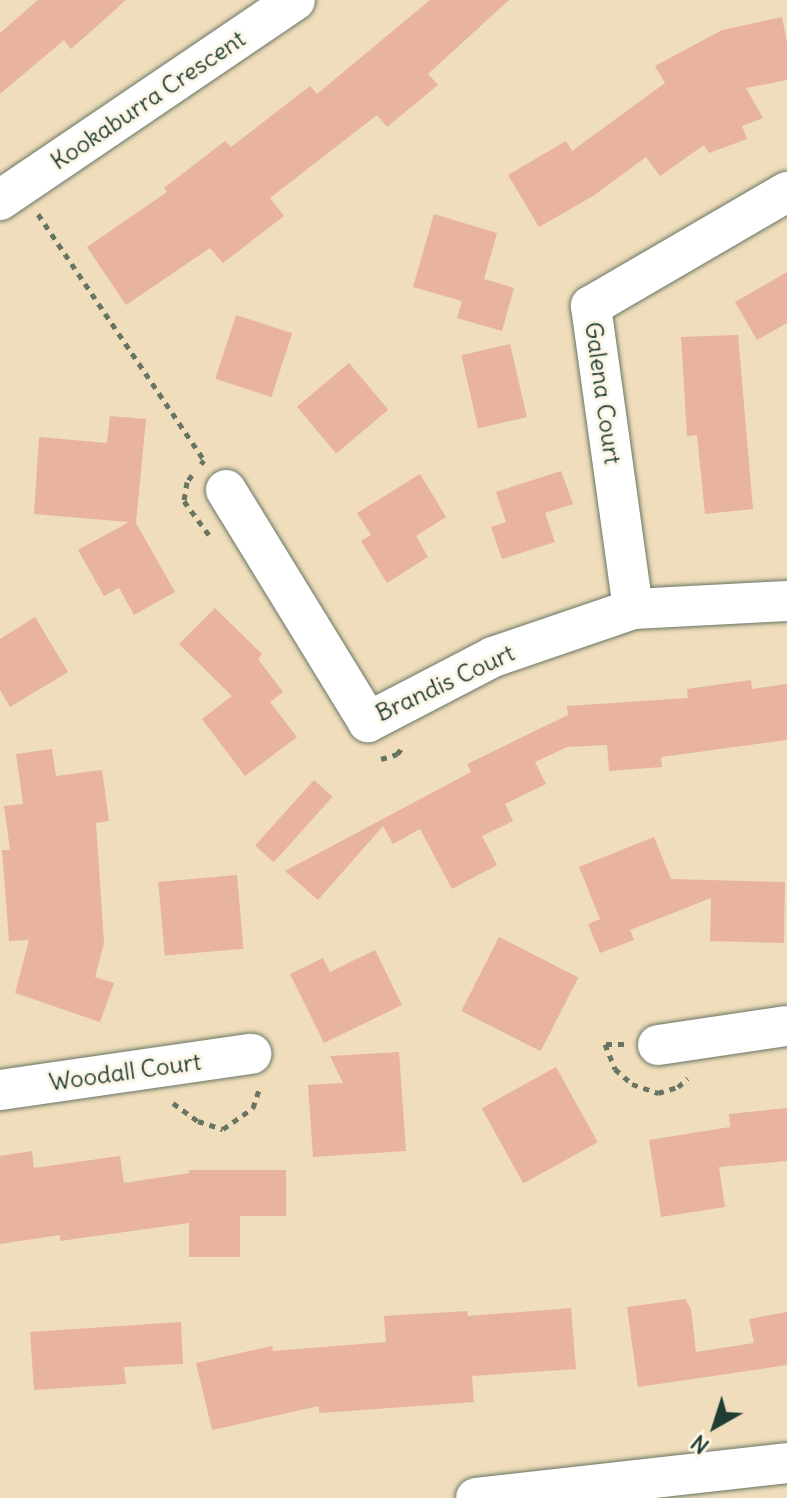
<!DOCTYPE html>
<style>
body{margin:0}
#map{position:relative;width:787px;height:1498px;overflow:hidden;background:#efddbb;font-family:Delius,sans-serif}
div>[style]{position:absolute}
[style*='--x']{left:calc(var(--x)*1px);top:calc(var(--y)*1px);width:calc(var(--w)*1px);rotate:calc(var(--a)*1deg)}
.building>*{inset:0;background:#e8b39f;transform-origin:0 0}
.path>*{height:5px;margin-top:-2.5px;transform-origin:0;background:repeating-linear-gradient(90deg,#687563 0 6px,transparent 0 12px)}
.roads{filter:drop-shadow(0 0 2px #687563) drop-shadow(0 0 2px #687563)}
.street>*{height:40px;margin:-20px;padding:0 20px;transform-origin:20px;border-radius:20px;background:#fff}
span{translate:-50% -50%;white-space:nowrap;text-align:center;line-height:1.15;-webkit-text-stroke:6px #fcf5e5;paint-order:stroke}
.street-label{font-size:24px;color:#1f3d34}
.north{position:absolute;left:675px;top:1386px;width:80px;height:80px;-webkit-text-stroke:6px #fcf5e5;paint-order:stroke;rotate:219deg;font-size:22px;font-weight:700;line-height:32px;text-align:center;color:#1f3d34}
.north::after{content:'';display:block;margin:auto;width:28px;height:36px;background:#1f3d34;clip-path:polygon(50% 0,100% 100%,50% 72%,0 100%)}
</style>
<div id="map">
<div class="building">
<i style="clip-path:polygon(38px 0,126px 0,71px 49px,64px 40px,0 94px,0 33px)"></i>
<i style="clip-path:polygon(430px 0,509px 0,428px 74px,438px 85px,387px 127px,377px 115px,270px 198px,284px 216px,223px 263px,210px 248px,126px 305px,87px 247px,167px 192px,164px 188px,225px 141px,231px 147px,310px 86px,317px 94px)"></i>
<i style="clip-path:polygon(782px 17px,787px 43px,787px 80px,746px 88px,763px 118px,742px 126px,747px 139px,709px 153px,704px 145px,660px 176px,646px 157px,593px 196px,539px 227px,508px 175px,566px 141px,572px 151px,665px 83px,655px 66px,722px 30px)"></i>
<i style="clip-path:polygon(434px 214px,497px 233px,484px 279px,514px 288px,502px 331px,457px 318px,462px 301px,413px 287px)"></i>
<i style="clip-path:polygon(787px 272px,787px 323px,757px 340px,735px 302px)"></i>
<i style="left:236px;top:315px;width:59px;height:67px;rotate:18deg"></i>
<i style="clip-path:polygon(738px 335px,753px 509px,705px 514px,697px 435px,687px 436px,681px 337px)"></i>
<i style="left:510px;top:344px;width:75px;height:50px;rotate:77deg"></i>
<i style="left:349px;top:363px;width:61px;height:68px;rotate:50deg"></i>
<i style="clip-path:polygon(110px 416px,146px 419px,136px 523px,175px 592px,134px 615px,119px 588px,104px 596px,78px 550px,129px 522px,34px 514px,39px 437px,107px 443px)"></i>
<i style="clip-path:polygon(561px 471px,573px 504px,545px 513px,555px 542px,502px 559px,491px 527px,506px 522px,496px 492px)"></i>
<i style="clip-path:polygon(420px 474px,446px 517px,416px 536px,428px 557px,387px 583px,361px 541px,371px 535px,357px 513px)"></i>
<i style="clip-path:polygon(215px 608px,262px 654px,258px 659px,283px 692px,270px 702px,297px 737px,245px 776px,202px 719px,232px 696px,179px 644px)"></i>
<i style="clip-path:polygon(35px 617px,68px 672px,10px 707px,0 690px,0 639px)"></i>
<i style="clip-path:polygon(751px 680px,752px 689px,787px 684px,787px 740px,661px 757px,662px 767px,609px 771px,607px 745px,567px 747px,535px 762px,546px 784px,505px 804px,513px 821px,482px 836px,497px 865px,452px 889px,420px 829px,393px 844px,383px 826px,318px 900px,285px 871px,471px 772px,467px 764px,568px 715px,567px 706px,688px 698px,687px 689px)"></i>
<i style="clip-path:polygon(52px 749px,56px 776px,102px 770px,109px 821px,96px 823px,104px 943px,95px 977px,114px 983px,100px 1022px,15px 993px,29px 940px,9px 941px,2px 850px,10px 850px,4px 806px,23px 804px,16px 754px)"></i>
<i style="left:314px;top:780px;width:25px;height:88px;rotate:42deg"></i>
<i style="clip-path:polygon(654px 837px,671px 879px,785px 882px,784px 943px,710px 941px,711px 898px,630px 930px,634px 940px,600px 953px,588px 924px,600px 919px,579px 867px)"></i>
<i style="left:237px;top:875px;width:74px;height:79px;rotate:85deg"></i>
<i style="left:499px;top:937px;width:89px;height:83px;rotate:27deg"></i>
<i style="clip-path:polygon(375px 950px,402px 1005px,324px 1043px,290px 974px,323px 958px,330px 972px)"></i>
<i style="clip-path:polygon(399px 1052px,406px 1151px,313px 1157px,308px 1085px,343px 1083px,330px 1056px)"></i>
<i style="left:556px;top:1067px;width:86px;height:85px;rotate:61deg"></i>
<i style="clip-path:polygon(787px 1108px,787px 1161px,719px 1167px,725px 1207px,661px 1217px,649px 1140px,730px 1127px,729px 1114px)"></i>
<i style="clip-path:polygon(32px 1151px,34px 1168px,120px 1156px,124px 1183px,189px 1173px,189px 1170px,286px 1170px,286px 1216px,240px 1216px,240px 1257px,189px 1257px,189px 1223px,60px 1241px,60px 1235px,0 1244px,0 1156px)"></i>
<i style="clip-path:polygon(685px 1299px,691px 1309px,696px 1352px,754px 1343px,749px 1319px,787px 1312px,787px 1365px,638px 1387px,627px 1307px)"></i>
<i style="clip-path:polygon(571px 1308px,576px 1369px,472px 1376px,474px 1402px,319px 1413px,319px 1406px,212px 1430px,196px 1363px,272px 1346px,273px 1351px,386px 1342px,384px 1316px,467px 1311px,468px 1316px)"></i>
<i style="clip-path:polygon(181px 1322px,183px 1364px,124px 1367px,126px 1384px,34px 1390px,30px 1332px)"></i>
</div>
<div class="path">
<i style="--x:38;--y:214;--w:297;--a:56"></i>
<i style="--x:204;--y:460;--w:5;--a:127"></i>
<i style="--x:192;--y:475;--w:9;--a:126"></i>
<i style="--x:187;--y:482;--w:19;--a:99"></i>
<i style="--x:184;--y:501;--w:42;--a:53.7"></i>
<i style="--x:381;--y:759;--w:17;--a:-17"></i>
<i style="--x:397;--y:754;--w:9;--a:-49"></i>
<i style="--x:624;--y:1044;--w:19;--a:180"></i>
<i style="--x:605;--y:1044;--w:27;--a:68"></i>
<i style="--x:615;--y:1069;--w:23;--a:41"></i>
<i style="--x:632;--y:1084;--w:28;--a:19"></i>
<i style="--x:658;--y:1093;--w:21;--a:-17"></i>
<i style="--x:678;--y:1087;--w:13;--a:-42"></i>
<i style="--x:173;--y:1103;--w:31;--a:36"></i>
<i style="--x:198;--y:1121;--w:26;--a:18"></i>
<i style="--x:223;--y:1129;--w:37;--a:-35"></i>
<i style="--x:253;--y:1108;--w:20;--a:-72"></i>
</div>
<div class="roads">
<div class="street">
<i style="--x:0;--y:200;--w:356;--a:-34.1"></i>
<i style="--x:226;--y:490;--w:272;--a:58.5"></i>
<i style="--x:368;--y:722;--w:141;--a:-27.5"></i>
<i style="--x:493;--y:657;--w:148;--a:-18.9"></i>
<i style="--x:633;--y:609;--w:154;--a:-3"></i>
<i style="--x:633;--y:609;--w:306;--a:-97.9"></i>
<i style="--x:591;--y:306;--w:227;--a:-30.2"></i>
<i style="--x:658;--y:1045;--w:130;--a:-8.4"></i>
<i style="--x:0;--y:1090;--w:254;--a:-8.2"></i>
<i style="--x:476;--y:1498;--w:313;--a:-6.4"></i>
</div>
</div>
<div class="street-label">
<span style="left:148px;top:100px;rotate:-34deg">Kookaburra Crescent</span>
<span style="left:603px;top:393px;rotate:82deg">Galena Court</span>
<span style="left:445px;top:683px;rotate:-25deg">Brandis Court</span>
<span style="left:125px;top:1072px;rotate:-8deg">Woodall Court</span>
</div>
<div class="north">N</div>
</div>
